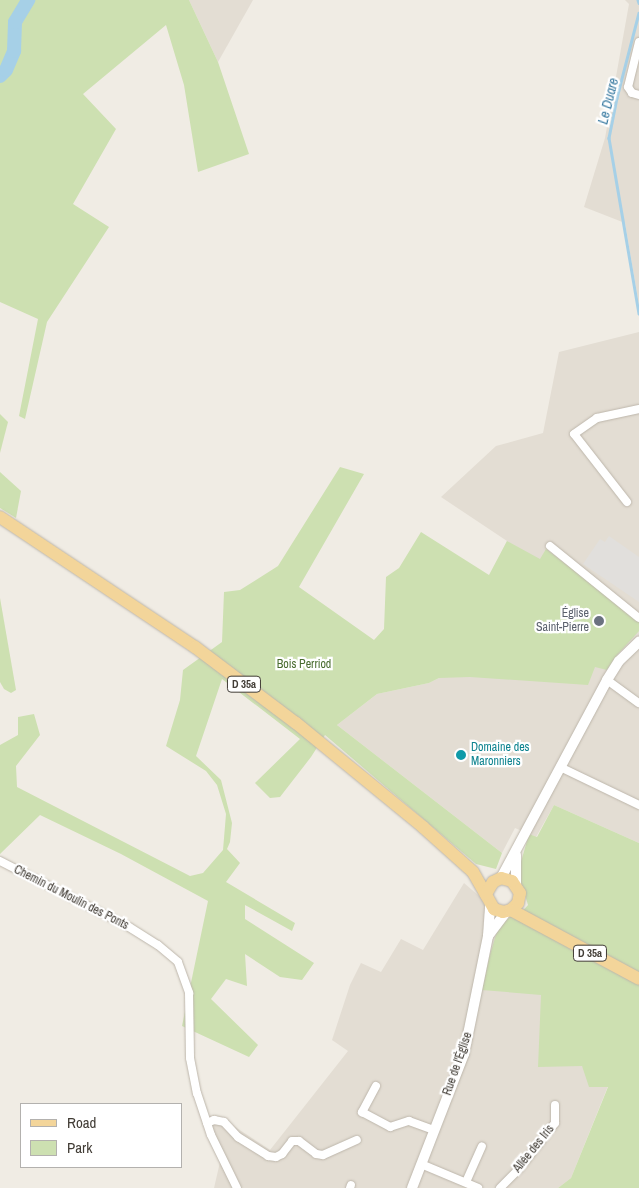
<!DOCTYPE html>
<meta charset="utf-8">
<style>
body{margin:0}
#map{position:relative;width:639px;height:1188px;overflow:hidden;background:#f0ece4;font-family:"Archivo Narrow",sans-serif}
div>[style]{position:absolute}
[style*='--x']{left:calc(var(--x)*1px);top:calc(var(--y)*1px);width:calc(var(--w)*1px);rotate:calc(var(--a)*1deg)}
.residential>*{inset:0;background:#e3ddd3}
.green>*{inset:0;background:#cde0b1}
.parking>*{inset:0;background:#e1dfdc}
.stream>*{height:2.5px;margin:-1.25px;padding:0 1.25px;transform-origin:1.25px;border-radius:1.25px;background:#a6d0e7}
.river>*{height:14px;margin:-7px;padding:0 7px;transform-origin:7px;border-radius:7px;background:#a6d0e7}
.roads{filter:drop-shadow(0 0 1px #bdb6ab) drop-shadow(0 0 1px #bdb6ab)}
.minor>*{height:8px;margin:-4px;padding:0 4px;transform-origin:4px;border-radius:4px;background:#fff}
.tertiary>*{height:10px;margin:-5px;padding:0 5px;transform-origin:5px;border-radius:5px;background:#fff}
.primary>*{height:12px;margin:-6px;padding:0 6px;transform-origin:6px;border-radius:6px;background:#f3d59a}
.dots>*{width:14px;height:14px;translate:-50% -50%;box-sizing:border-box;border:2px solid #fff;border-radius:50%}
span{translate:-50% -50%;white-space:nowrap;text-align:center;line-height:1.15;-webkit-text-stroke:4.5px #fff;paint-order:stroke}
.shield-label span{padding:1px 4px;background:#fff;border:1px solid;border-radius:4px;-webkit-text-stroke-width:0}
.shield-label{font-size:11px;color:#413c35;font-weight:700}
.worship-label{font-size:12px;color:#5b616d}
.right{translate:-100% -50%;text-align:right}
.park-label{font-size:12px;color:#496c2f}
.culture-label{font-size:12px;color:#0d838f}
.left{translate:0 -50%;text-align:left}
.street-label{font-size:12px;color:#413c35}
.water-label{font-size:14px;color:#3a7ba1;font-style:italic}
.legend{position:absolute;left:20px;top:1103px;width:162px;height:65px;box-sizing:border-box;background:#fff;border:1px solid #b3b1ae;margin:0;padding:6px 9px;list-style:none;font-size:15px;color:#413c35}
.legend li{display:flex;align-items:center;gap:10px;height:25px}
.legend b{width:25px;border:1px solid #b3b1ae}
</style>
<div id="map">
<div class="residential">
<i style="clip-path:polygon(189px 0,253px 0,218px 62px)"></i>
<i style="clip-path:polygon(625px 0,639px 0,639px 305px,625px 223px,584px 207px,605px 138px,629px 4px)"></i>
<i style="clip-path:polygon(639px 332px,639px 843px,554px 805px,536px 837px,515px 828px,502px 853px,337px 725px,377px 694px,429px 683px,439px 678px,507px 541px,441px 497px,496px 446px,543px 433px,559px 352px)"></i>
<i style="clip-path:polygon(464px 883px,506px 919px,541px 995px,582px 1066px,608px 1086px,571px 1178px,558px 1188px,214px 1188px,220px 1162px,203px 1121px,210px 1117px,220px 1117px,270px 1150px,348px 1051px,332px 1040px,350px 985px,361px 963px,381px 972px,401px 939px,423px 950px)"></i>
</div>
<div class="green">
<i style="clip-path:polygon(0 0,189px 0,218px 62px,249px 154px,198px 172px,184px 85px,166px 25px,83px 94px,116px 129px,73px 204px,109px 227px,47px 322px,25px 419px,19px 416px,38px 319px,0 302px)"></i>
<i style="clip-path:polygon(0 414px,8px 422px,0 453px)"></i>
<i style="clip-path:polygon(340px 467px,364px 474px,299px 587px,374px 640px,384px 629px,386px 577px,399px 568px,421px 532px,489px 575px,507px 541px,540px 559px,546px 549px,626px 610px,639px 622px,639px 631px,617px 655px,607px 670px,595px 667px,588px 685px,470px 677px,439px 678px,429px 683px,377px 694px,337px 725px,502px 853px,496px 869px,476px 864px,325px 735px,311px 757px,280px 797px,270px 798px,255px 783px,300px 739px,222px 679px,196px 756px,221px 780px,232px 823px,230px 842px,227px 849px,240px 863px,226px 882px,295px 923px,292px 931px,245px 905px,245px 919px,314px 963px,302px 980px,280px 977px,245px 954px,247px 986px,226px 979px,211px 999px,258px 1045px,249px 1057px,182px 1026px,208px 901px,121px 854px,40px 815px,0 854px,0 745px,18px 735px,18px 717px,34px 714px,40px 735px,16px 766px,17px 787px,190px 876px,203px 873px,223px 850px,226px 814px,217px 785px,206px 771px,166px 746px,180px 700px,183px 670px,222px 642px,224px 592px,240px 590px,278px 566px)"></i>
<i style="clip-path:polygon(0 472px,21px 491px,16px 518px,0 508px)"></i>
<i style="clip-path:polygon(0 598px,16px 690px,11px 693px,4px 689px,0 682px)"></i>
<i style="clip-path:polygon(554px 805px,639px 843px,639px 1188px,558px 1188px,571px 1178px,608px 1087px,589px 1087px,582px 1066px,538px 1067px,541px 995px,482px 990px,489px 958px,498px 928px,512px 915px,518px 916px,528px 905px,518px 872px,529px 834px,537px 837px)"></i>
</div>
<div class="parking">
<i style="clip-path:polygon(609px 536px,639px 557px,639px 602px,583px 564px,600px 539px,605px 542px)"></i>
</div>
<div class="stream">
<i style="--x:638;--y:0;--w:3;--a:72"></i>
<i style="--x:639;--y:13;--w:88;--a:104.5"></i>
<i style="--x:617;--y:98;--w:41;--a:101.3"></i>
<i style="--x:609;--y:138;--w:178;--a:80.3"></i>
</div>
<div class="river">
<i style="--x:0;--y:76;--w:8;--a:-45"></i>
<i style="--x:6;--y:70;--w:21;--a:-67"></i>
<i style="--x:14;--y:51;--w:29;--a:-88"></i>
<i style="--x:15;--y:22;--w:26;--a:-59"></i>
</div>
<div class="roads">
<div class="minor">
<i style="--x:639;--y:42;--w:46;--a:103.7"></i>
<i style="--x:628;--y:87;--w:7;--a:56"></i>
<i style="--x:632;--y:93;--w:7;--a:16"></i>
<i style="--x:627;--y:502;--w:86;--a:-127.9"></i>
<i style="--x:574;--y:434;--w:28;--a:-35"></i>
<i style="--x:597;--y:418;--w:43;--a:-12.1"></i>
<i style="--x:550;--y:546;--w:114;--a:39"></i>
<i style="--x:607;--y:680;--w:39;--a:36"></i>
<i style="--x:560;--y:767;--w:88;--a:25.7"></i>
<i style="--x:0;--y:861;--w:145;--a:27.1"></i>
<i style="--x:129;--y:927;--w:34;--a:32"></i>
<i style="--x:158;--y:945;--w:26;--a:40"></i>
<i style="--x:178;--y:962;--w:33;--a:70"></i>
<i style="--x:189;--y:993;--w:65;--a:89.1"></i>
<i style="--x:190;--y:1058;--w:36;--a:79"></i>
<i style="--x:197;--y:1093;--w:44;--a:71.6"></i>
<i style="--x:211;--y:1135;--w:59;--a:63.9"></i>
<i style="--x:376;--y:1086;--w:30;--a:118"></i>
<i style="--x:362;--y:1112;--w:32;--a:28"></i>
<i style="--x:390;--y:1127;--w:20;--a:-18"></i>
<i style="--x:409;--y:1121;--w:27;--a:20"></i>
<i style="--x:207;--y:1123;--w:8;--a:-23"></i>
<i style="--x:214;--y:1120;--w:10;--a:11"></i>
<i style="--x:224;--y:1122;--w:21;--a:47"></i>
<i style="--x:238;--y:1137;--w:36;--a:32"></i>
<i style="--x:268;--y:1156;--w:8;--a:7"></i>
<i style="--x:276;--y:1157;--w:7;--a:-27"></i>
<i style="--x:282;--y:1154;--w:16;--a:-52"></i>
<i style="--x:292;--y:1141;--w:7;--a:0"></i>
<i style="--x:299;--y:1141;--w:21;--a:37"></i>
<i style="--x:316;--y:1154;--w:7;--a:8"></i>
<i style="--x:323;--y:1155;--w:37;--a:-24"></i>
<i style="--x:421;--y:1164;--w:62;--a:22.8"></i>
<i style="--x:466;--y:1182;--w:39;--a:-66"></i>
<i style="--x:350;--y:1188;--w:3;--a:-72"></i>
<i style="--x:500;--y:1188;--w:28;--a:-45"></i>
<i style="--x:520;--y:1168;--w:57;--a:-52.1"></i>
<i style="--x:555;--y:1123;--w:18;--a:-90"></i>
</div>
<div class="tertiary">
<i style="--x:501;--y:878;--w:225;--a:-61.8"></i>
<i style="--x:607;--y:680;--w:22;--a:-58"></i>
<i style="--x:619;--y:661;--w:28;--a:-44"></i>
<i style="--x:516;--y:884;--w:29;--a:-90"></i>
<i style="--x:488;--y:936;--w:31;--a:-53"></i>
<i style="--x:412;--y:1188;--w:144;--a:-68.8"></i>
<i style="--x:464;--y:1054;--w:120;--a:-78.5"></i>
<i style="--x:488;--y:936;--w:31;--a:-86"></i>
</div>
<div class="primary">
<i style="--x:0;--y:517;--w:234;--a:33.7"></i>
<i style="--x:195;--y:647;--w:126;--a:37"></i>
<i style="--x:296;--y:723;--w:164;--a:39.3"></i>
<i style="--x:423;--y:827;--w:67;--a:42"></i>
<i style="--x:473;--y:872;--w:43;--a:60.4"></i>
<i style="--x:494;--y:909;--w:9;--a:18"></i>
<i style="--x:503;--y:912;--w:8;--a:-14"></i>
<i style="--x:511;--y:910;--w:10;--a:-45"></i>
<i style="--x:518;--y:903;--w:10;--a:-79"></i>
<i style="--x:520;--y:893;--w:14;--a:-124"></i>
<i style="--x:512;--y:881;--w:11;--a:-165"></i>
<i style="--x:501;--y:878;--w:9;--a:153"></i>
<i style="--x:493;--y:882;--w:14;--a:120"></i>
<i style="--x:511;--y:910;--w:145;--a:28.3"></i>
</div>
</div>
<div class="dots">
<i style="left:599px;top:621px;background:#6b7280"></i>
<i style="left:461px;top:755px;background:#0f9aa8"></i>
</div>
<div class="shield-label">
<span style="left:244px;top:684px">D 35a</span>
<span style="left:590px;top:953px">D 35a</span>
</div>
<div class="worship-label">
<span class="right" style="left:589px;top:621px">Église<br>Saint-Pierre</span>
</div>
<div class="park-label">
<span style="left:304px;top:665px">Bois Perriod</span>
</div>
<div class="culture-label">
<span class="left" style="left:471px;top:755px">Domaine des<br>Maronniers</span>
</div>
<div class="street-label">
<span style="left:71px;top:898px;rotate:27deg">Chemin du Moulin des Ponts</span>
<span style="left:458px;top:1064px;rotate:-71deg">Rue de l'Église</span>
<span style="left:534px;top:1149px;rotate:-51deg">Allée des Iris</span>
</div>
<div class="water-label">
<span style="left:608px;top:101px;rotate:-76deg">Le Duare</span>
</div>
<ul class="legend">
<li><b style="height:6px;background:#f3d59a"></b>Road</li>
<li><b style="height:14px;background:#cde0b1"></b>Park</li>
</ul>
</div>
